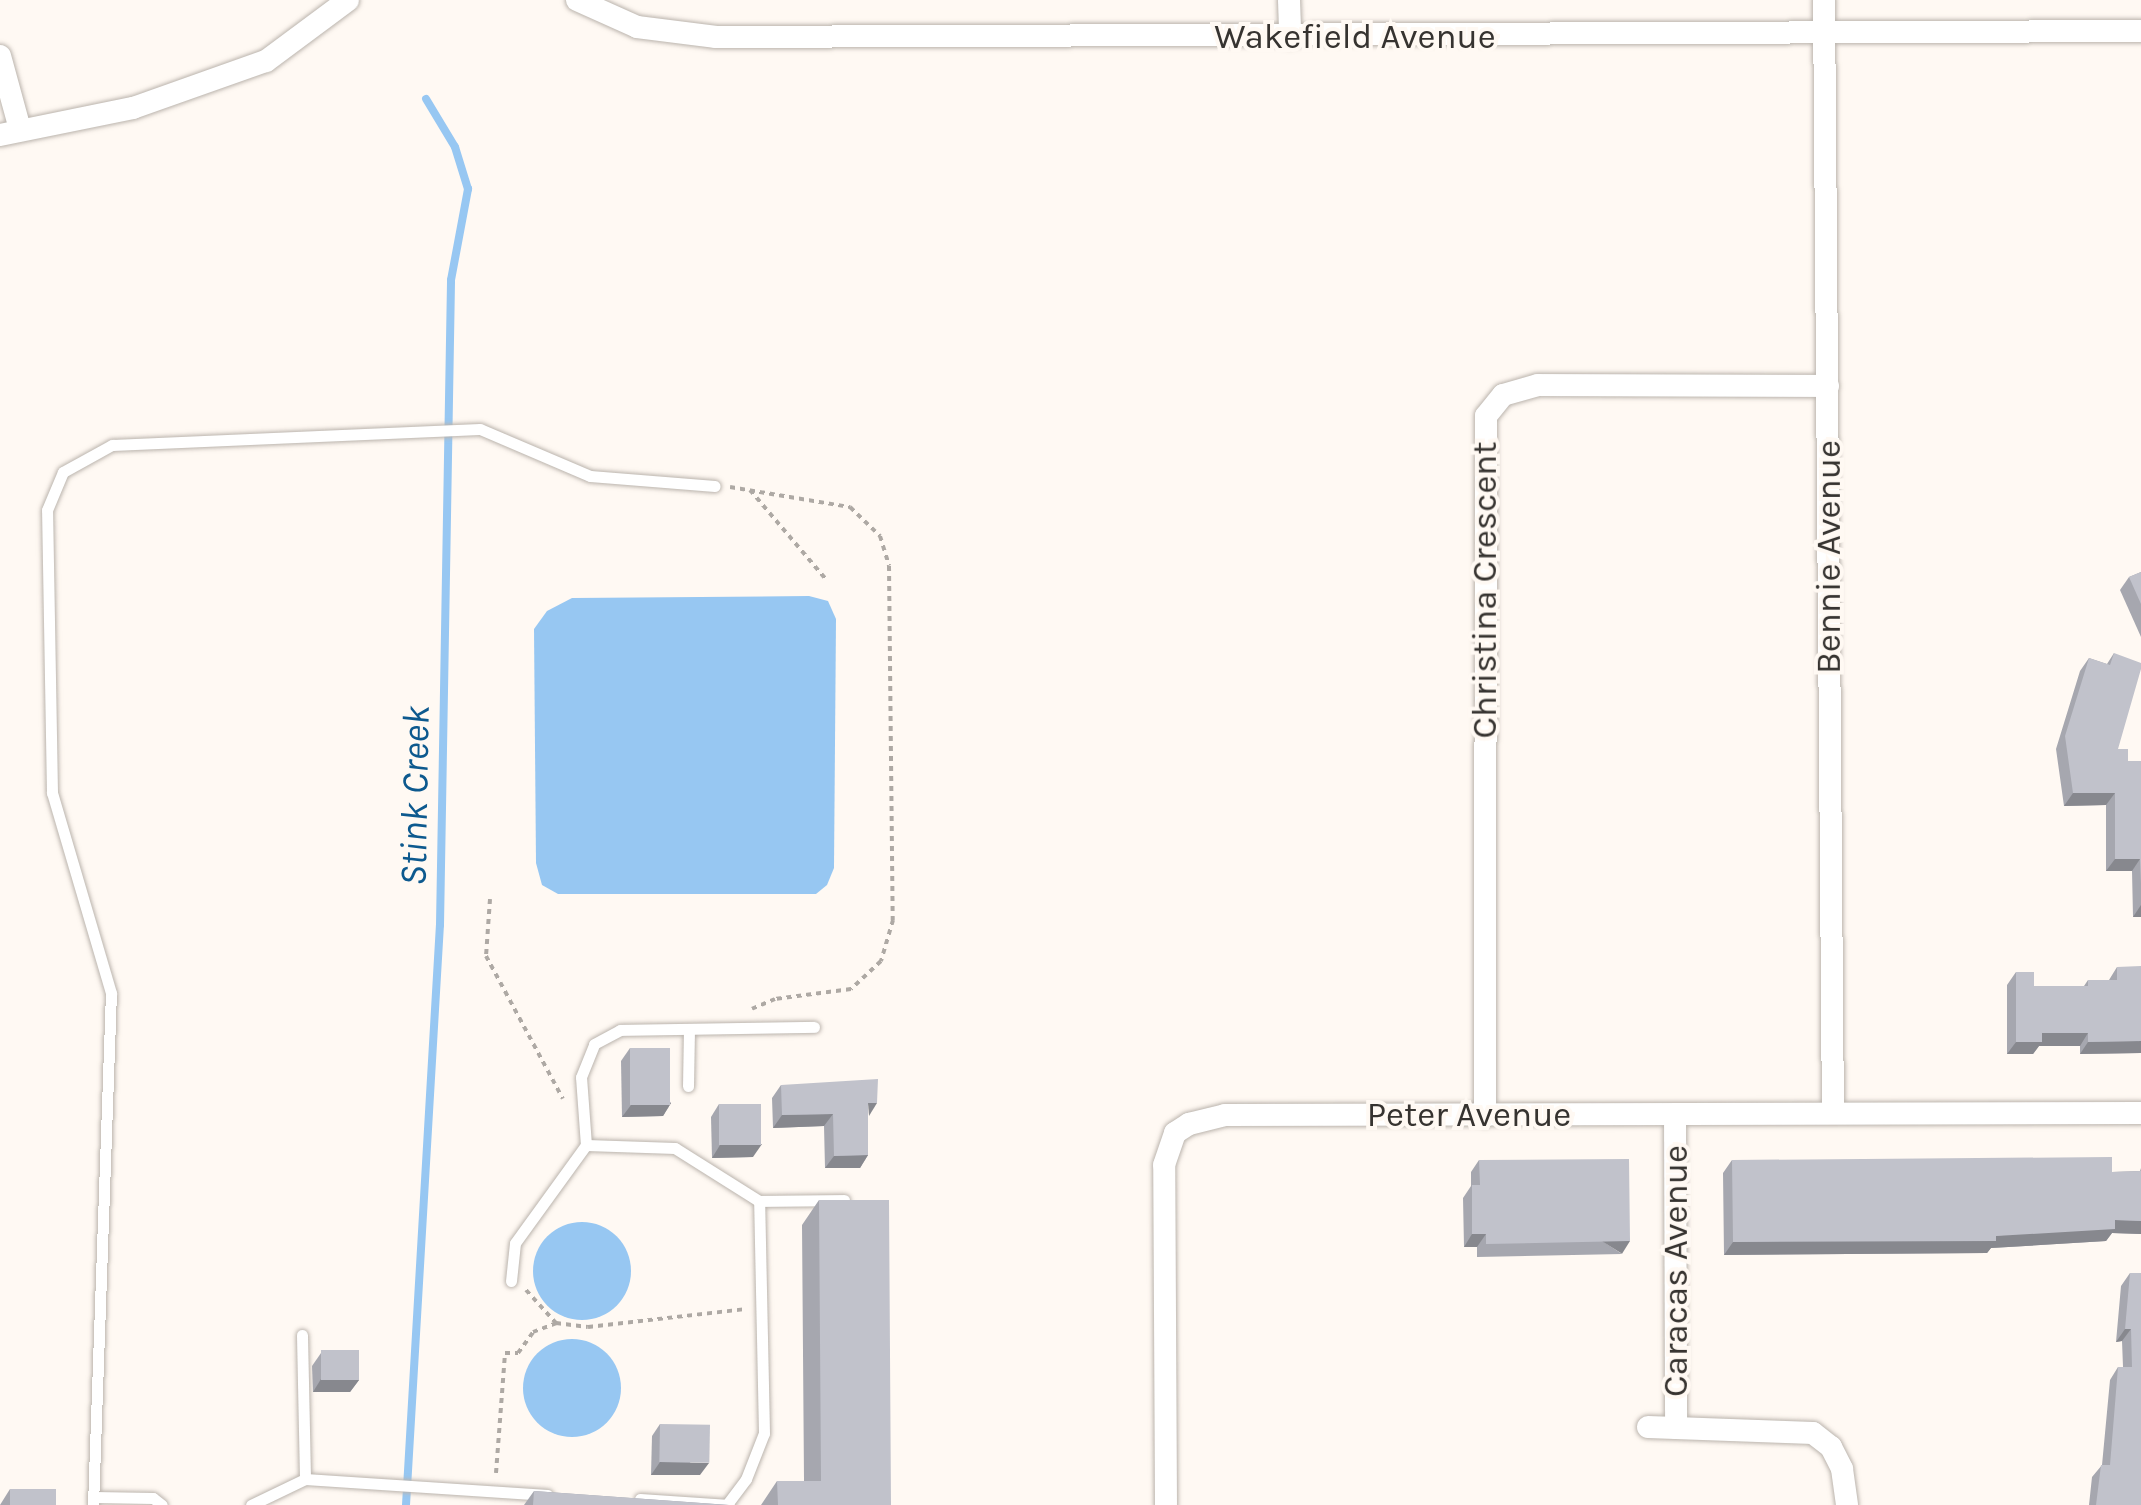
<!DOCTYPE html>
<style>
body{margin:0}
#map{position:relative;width:2141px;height:1505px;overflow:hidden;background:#fff9f3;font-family:Karla,sans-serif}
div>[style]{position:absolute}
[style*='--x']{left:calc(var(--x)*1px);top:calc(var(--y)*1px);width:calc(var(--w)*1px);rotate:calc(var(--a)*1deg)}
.water>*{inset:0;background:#97c7f2}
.round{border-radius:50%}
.stream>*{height:8px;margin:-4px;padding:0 4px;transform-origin:4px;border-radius:4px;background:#97c7f2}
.path>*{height:4px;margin-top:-2px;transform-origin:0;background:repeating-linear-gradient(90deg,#aea9a4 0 5px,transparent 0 10px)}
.roads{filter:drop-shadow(0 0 2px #bbb4ad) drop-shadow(0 0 2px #bbb4ad)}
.service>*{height:11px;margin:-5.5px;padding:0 5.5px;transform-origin:5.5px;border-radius:5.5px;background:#fff}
.minor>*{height:22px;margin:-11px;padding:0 11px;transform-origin:11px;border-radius:11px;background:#fff}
.wall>*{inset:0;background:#a6a7af}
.shaded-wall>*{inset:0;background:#87888e;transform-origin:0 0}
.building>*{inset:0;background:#c1c2cb;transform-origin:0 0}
span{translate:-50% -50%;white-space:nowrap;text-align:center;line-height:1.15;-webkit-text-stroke:8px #fff9f3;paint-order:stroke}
.street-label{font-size:35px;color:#363330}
.water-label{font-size:38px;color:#0d598e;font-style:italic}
</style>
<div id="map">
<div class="water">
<i style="clip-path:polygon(809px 596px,828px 601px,836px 619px,834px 868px,827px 885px,816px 894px,558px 894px,542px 885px,536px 863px,534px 629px,547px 611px,572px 598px)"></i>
<i class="round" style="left:533px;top:1222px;width:98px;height:98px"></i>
<i class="round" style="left:523px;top:1339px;width:98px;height:98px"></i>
</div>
<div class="stream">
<i style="--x:406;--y:1505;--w:581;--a:-86.65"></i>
<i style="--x:440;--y:925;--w:645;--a:-89.02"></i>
<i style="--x:451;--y:280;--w:93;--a:-79.4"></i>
<i style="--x:468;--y:189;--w:44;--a:-107.2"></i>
<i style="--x:455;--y:147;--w:56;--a:-121.1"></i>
</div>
<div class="path">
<i style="--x:730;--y:487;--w:122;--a:9.5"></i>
<i style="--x:850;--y:507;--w:42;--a:44"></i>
<i style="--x:880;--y:536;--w:31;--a:73"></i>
<i style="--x:889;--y:566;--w:354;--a:89.4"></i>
<i style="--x:893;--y:920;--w:43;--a:106.3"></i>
<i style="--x:881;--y:961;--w:41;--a:137"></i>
<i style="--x:851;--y:989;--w:77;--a:172.5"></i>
<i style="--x:775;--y:999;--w:25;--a:157"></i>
<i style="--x:750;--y:490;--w:116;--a:49.6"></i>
<i style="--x:490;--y:899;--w:57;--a:94"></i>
<i style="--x:486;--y:956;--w:162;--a:61.7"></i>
<i style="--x:526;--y:1290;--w:45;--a:47.7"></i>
<i style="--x:556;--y:1323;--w:32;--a:7"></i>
<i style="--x:588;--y:1327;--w:158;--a:-6.5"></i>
<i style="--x:496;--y:1473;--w:120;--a:-85.7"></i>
<i style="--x:505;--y:1353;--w:13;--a:0"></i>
<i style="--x:518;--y:1353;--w:26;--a:-54"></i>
<i style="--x:533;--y:1332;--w:25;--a:-21"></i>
</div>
<div class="roads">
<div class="service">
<i style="--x:688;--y:1086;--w:57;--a:-89"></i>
<i style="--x:759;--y:1201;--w:85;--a:-0.7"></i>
<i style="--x:511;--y:1281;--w:38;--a:-84"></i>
<i style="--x:515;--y:1243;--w:121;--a:-54.1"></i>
<i style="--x:302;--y:1335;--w:144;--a:88.8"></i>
<i style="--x:94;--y:1497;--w:59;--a:1"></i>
<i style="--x:153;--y:1498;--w:11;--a:38"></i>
<i style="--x:640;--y:1499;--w:89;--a:3.9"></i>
<i style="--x:728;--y:1503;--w:30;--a:-53"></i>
<i style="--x:746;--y:1479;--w:49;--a:-68.6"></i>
<i style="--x:764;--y:1433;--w:232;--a:-91.2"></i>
<i style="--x:759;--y:1201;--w:99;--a:-147.8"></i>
<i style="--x:675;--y:1148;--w:89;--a:-178.1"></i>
<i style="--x:586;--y:1145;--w:68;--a:-94.2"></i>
<i style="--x:581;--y:1077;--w:35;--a:-68"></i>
<i style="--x:594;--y:1044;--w:30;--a:-28"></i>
<i style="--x:620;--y:1030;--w:194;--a:-0.9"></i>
<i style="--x:93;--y:1505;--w:512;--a:-87.99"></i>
<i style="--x:111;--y:993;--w:209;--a:-106.4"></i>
<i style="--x:52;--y:793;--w:283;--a:-91"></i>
<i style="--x:47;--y:510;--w:41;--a:-67.2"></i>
<i style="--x:63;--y:472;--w:56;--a:-28.9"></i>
<i style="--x:112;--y:445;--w:368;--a:-2.5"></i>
<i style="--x:480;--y:429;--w:120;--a:23.1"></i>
<i style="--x:590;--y:476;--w:125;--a:4.6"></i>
<i style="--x:251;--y:1505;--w:60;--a:-25.7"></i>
<i style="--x:305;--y:1479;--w:243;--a:3.8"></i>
</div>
<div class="minor">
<i style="--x:577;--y:0;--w:66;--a:24.2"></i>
<i style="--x:637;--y:27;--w:80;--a:7.2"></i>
<i style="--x:716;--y:37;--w:1425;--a:-0.24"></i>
<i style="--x:1289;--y:0;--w:37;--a:88"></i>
<i style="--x:1824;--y:0;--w:1113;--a:89.54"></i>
<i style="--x:0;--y:56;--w:76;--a:74.7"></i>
<i style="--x:0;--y:135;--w:136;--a:-11.5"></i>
<i style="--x:133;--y:108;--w:141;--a:-19.5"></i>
<i style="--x:266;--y:61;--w:102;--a:-36.6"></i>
<i style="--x:1675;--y:1114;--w:314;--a:89.8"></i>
<i style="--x:1485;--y:1116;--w:700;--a:-89.92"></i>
<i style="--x:1486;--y:416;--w:27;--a:-51"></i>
<i style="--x:1503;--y:395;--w:36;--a:-16"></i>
<i style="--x:1538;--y:385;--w:290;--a:0.2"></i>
<i style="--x:1648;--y:1427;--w:165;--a:2.1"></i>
<i style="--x:1813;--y:1433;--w:23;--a:38"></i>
<i style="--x:1831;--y:1447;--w:25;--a:63"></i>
<i style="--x:1842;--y:1469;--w:36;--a:82"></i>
<i style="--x:1166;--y:1505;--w:340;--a:-90.3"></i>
<i style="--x:1164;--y:1165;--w:34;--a:-71"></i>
<i style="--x:1175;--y:1133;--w:17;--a:-33"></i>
<i style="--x:1189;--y:1124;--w:37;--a:-14"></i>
<i style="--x:1225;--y:1115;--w:916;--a:-0.13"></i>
</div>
</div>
<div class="wall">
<i style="clip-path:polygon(2141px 572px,2141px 637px,2120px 590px,2129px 577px)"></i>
<i style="clip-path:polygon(2114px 653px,2118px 749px,2128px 761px,2141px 761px,2141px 917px,2133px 917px,2132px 871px,2106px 871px,2106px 805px,2064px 806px,2056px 749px,2080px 671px,2089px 658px,2107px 664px)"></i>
<i style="clip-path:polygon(2117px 967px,2141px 1053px,2080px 1054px,2080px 1046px,2039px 1046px,2033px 1054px,2007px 1054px,2007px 985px,2016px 972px,2034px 986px,2084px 986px,2088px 980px,2109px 980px)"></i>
<i style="clip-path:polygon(630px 1048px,671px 1103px,663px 1116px,622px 1117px,621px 1061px)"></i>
<i style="clip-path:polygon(781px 1085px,868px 1116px,868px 1155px,860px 1168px,825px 1168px,824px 1126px,773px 1128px,772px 1098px)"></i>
<i style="clip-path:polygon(719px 1104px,753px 1157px,712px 1158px,711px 1117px)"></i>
<i style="clip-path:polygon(1479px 1160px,1622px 1254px,1477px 1257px,1477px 1247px,1464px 1247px,1463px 1198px,1471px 1186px,1471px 1172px)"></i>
<i style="clip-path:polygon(1732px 1160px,2112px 1172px,2140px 1171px,2141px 1168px,2141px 1234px,2112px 1233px,2106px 1241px,1991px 1248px,1987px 1253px,1724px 1255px,1723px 1173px)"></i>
<i style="clip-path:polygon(819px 1200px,891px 1505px,761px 1505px,777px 1481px,804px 1481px,802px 1225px)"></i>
<i style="clip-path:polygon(2130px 1273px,2141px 1505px,2089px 1505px,2092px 1477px,2102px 1465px,2110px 1380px,2118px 1367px,2123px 1367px,2122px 1341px,2116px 1342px,2121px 1286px)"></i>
<i style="clip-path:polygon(321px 1353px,359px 1380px,350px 1392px,313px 1392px,312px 1366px)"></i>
<i style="clip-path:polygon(660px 1424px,700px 1475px,651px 1475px,652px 1436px)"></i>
<i style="clip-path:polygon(10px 1489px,56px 1505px,0 1505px)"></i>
<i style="clip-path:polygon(534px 1491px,729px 1505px,524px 1505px)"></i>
</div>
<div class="shaded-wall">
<i style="clip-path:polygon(2073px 793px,2115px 793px,2106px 805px,2064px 806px)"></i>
<i style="clip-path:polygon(2115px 859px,2140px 859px,2132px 871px,2106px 871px)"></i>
<i style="clip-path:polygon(2141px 905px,2141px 917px,2133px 917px)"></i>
<i style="clip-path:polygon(2042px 1033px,2088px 1033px,2080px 1046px,2039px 1046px,2033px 1054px,2007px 1054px,2016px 1042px)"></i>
<i style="clip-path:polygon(2141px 1041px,2141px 1053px,2080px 1054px,2088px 1042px)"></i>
<i style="clip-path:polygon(671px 1103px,663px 1116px,622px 1117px,631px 1105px)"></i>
<i style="clip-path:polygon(868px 1103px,877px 1103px,869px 1116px)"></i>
<i style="clip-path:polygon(833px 1114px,824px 1126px,773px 1128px,782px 1115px)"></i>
<i style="clip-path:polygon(762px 1144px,753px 1157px,712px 1158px,720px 1145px)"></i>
<i style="clip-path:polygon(868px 1155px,860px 1168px,825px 1168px,834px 1156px)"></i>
<i style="clip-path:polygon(2115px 1220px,2141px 1221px,2141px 1234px,2112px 1233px,2106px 1241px,1991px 1248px,1987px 1253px,1724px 1255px,1733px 1242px,1996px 1236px)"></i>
<i style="clip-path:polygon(1472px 1234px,1486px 1234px,1477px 1247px,1464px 1247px)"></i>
<i style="left:1630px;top:1241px;width:15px;height:144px;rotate:122deg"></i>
<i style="clip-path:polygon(2125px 1329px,2131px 1329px,2122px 1341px,2116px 1342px)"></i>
<i style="clip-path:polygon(321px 1379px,359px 1380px,350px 1392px,313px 1392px)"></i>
<i style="clip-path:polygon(660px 1462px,709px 1463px,700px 1475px,651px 1475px)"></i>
</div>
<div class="building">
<i style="clip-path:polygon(2141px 572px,2141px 604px,2129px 577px)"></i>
<i style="clip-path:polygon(2114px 653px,2141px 663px,2141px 669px,2118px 749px,2128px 749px,2128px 761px,2141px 761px,2141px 884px,2140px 859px,2115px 859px,2115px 793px,2073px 793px,2065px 736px,2089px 658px,2110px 665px)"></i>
<i style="clip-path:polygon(2141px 966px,2141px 1041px,2088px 1042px,2088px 1033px,2042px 1033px,2042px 1042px,2016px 1042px,2016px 972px,2034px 972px,2034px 986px,2088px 986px,2088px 980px,2117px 980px,2117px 967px)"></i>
<i style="left:630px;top:1048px;width:40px;height:57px"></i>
<i style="clip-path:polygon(878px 1079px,877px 1103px,868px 1103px,868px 1155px,834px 1156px,833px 1114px,782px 1115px,781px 1085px)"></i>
<i style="left:719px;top:1104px;width:42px;height:41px"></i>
<i style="clip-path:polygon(2112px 1157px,2112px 1172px,2141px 1171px,2141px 1221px,2115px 1220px,2115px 1229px,1996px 1236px,1996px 1241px,1733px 1242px,1732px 1160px)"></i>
<i style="clip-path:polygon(1629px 1159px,1630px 1241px,1486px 1244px,1486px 1234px,1472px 1234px,1472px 1185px,1480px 1185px,1479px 1160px)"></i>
<i style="clip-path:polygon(819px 1200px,889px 1200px,891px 1505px,778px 1505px,777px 1481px,821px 1481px)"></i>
<i style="clip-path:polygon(2130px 1273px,2141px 1273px,2141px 1505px,2096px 1505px,2101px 1465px,2110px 1465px,2118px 1367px,2132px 1367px,2131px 1329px,2125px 1329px)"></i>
<i style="left:359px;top:1350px;width:30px;height:38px;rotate:90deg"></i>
<i style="left:660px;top:1424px;width:50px;height:38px;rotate:1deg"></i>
<i style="left:10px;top:1489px;width:46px;height:16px"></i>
<i style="clip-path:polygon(534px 1491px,729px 1505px,533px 1505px)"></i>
</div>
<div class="street-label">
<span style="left:1355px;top:37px">Wakefield Avenue</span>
<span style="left:1829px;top:557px;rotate:-90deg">Bennie Avenue</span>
<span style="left:1485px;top:590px;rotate:-90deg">Christina Crescent</span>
<span style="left:1469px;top:1115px">Peter Avenue</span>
<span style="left:1676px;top:1271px;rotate:-90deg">Caracas Avenue</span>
</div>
<div class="water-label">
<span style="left:415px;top:796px;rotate:-89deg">Stink Creek</span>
</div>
</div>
